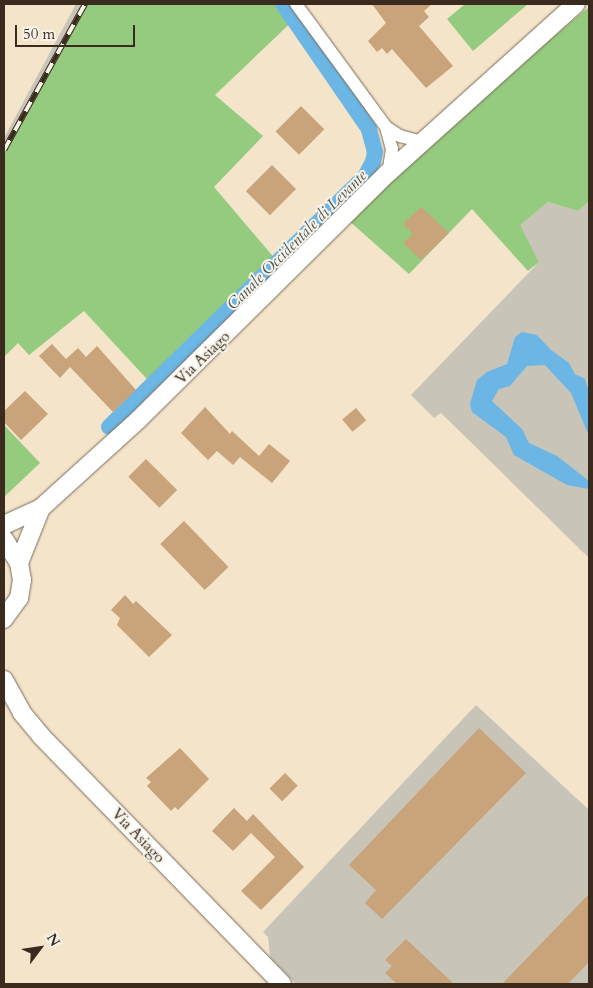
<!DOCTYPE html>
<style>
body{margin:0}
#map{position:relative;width:593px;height:988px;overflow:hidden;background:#f3e4ca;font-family:Cardo,serif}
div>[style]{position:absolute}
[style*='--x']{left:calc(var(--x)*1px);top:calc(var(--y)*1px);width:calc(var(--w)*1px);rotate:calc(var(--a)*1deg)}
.industrial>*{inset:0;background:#c8c4b8}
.green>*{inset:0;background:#94cb7e}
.water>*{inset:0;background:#6bb6e4}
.canal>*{height:16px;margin:-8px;padding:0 8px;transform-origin:8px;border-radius:8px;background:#6bb6e4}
.building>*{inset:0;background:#c9a379;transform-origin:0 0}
.roads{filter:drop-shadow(0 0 1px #7b6b5a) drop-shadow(0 0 1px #7b6b5a)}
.minor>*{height:12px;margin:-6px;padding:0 6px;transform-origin:6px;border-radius:6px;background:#fff}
.secondary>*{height:18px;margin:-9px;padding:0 9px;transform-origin:9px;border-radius:9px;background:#fff}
.rail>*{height:5.5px;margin-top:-2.75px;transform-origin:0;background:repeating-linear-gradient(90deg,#f7f3e8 0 11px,#3b2a1e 0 22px);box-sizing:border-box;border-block:1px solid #3b2a1e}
span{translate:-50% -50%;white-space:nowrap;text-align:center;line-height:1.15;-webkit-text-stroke:4px #f7f3e8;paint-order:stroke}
.street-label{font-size:15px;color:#3b2a1e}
.water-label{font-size:16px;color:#495459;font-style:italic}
.frame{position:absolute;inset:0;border:5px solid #3b2a1e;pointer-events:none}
.north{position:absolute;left:15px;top:923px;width:50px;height:50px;-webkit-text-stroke:4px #f7f3e8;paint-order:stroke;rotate:59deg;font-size:14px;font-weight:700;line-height:20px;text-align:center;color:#3b2a1e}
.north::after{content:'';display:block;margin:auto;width:18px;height:22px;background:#3b2a1e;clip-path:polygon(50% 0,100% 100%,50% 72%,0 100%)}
.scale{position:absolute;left:15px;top:25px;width:120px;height:22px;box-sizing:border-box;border:2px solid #3b2a1e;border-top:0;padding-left:6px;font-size:15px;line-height:18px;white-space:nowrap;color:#3b2a1e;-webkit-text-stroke:4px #f7f3e8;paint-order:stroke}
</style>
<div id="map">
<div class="industrial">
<i style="clip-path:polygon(76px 4px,87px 4px,4px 153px,4px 138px)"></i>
<i style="clip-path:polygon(589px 201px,589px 558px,441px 413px,434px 418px,411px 395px,539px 262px,519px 225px,548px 202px,578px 211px)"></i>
<i style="clip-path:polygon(476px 705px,589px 810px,589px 984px,296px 984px,270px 957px,268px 937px,263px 932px)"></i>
</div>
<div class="green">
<i style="clip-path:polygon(87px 4px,294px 4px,301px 13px,215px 95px,263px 136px,214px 187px,282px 267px,158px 391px,84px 311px,29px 355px,18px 343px,4px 357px,4px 153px)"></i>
<i style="clip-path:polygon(465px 4px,528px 4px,473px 51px,447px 19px)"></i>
<i style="clip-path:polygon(589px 7px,589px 201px,578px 211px,548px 202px,520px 225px,539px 262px,528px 271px,472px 209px,409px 274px,347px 219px,494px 86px)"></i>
<i style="clip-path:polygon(4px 425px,40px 463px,4px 497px)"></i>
</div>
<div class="water">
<i style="clip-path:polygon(522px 332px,537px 335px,551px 350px,569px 363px,575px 374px,585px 379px,589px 392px,589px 436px,571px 393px,545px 365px,527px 366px,510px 386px,499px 389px,492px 401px,522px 429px,529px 443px,557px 456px,589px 481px,589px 489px,567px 485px,514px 455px,506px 437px,472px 412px,470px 404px,477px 380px,487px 372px,507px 364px,515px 337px)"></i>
</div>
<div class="canal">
<i style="--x:109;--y:427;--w:360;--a:-44.4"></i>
<i style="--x:366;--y:175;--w:15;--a:-62"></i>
<i style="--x:373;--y:162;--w:10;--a:-79"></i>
<i style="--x:375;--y:152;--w:24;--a:-105"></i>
<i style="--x:369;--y:129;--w:152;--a:-124.5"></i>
</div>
<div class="building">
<i style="clip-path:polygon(372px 4px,432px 4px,424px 11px,429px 17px,419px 26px,453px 66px,426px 88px,392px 49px,387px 54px,382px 48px,377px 52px,368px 41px,386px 23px)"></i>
<i style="left:301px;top:106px;width:33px;height:36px;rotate:45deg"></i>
<i style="left:272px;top:165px;width:34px;height:37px;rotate:45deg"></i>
<i style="clip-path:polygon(421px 207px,449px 233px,421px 260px,403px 243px,413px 234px,403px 224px)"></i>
<i style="clip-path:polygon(52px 344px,66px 359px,78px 348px,86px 357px,97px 346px,136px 390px,113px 412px,70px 367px,60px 378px,39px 356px)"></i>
<i style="clip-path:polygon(25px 391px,48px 414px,21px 440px,4px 422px,4px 411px)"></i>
<i style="clip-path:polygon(205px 407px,230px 434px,232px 431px,259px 456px,269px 444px,290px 461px,272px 483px,240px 457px,233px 465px,217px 451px,208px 460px,181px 433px)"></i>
<i style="left:356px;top:408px;width:16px;height:18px;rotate:50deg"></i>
<i style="left:146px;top:459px;width:44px;height:25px;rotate:45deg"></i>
<i style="left:184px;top:521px;width:64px;height:33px;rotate:46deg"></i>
<i style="clip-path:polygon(125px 595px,133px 604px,136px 601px,172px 635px,149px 657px,117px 625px,120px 618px,111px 610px)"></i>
<i style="clip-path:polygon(479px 728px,526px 773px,382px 919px,365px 903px,376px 890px,349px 865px)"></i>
<i style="clip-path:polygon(180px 748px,209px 779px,178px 810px,175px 807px,171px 811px,147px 786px,151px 782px,146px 778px)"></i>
<i style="left:285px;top:773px;width:18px;height:22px;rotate:45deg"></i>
<i style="clip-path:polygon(234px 808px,247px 821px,253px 814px,304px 867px,261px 910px,241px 891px,275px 857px,251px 833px,233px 851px,212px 831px)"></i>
<i style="clip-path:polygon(589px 894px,589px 962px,568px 984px,502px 984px)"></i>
<i style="clip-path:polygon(406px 939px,454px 984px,397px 984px,385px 973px,392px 966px,385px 960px)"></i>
</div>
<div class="roads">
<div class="minor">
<i style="--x:296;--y:4;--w:152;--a:53.8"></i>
<i style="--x:386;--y:127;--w:23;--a:75"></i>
<i style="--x:392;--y:149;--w:24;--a:99"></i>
<i style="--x:386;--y:127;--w:17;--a:33"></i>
<i style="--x:400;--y:136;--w:24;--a:15"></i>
</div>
<div class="secondary">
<i style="--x:4;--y:525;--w:41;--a:-24.7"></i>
<i style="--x:41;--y:508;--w:132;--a:-42.2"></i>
<i style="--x:139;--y:419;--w:350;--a:-44.7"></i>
<i style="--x:388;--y:173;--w:253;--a:-42"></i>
<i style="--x:4;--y:539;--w:28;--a:58"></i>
<i style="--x:19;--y:563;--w:17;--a:80"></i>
<i style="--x:22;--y:580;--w:18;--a:99"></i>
<i style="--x:19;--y:598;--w:26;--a:126"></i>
<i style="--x:19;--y:563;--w:59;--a:-68.2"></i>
<i style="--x:4;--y:680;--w:38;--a:61"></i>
<i style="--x:22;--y:713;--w:30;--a:50"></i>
<i style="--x:41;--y:736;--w:346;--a:45.8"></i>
</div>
</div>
<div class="rail">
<i style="--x:4;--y:150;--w:167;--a:-61"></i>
</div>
<div class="street-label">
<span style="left:203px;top:358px;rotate:-44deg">Via Asiago</span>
<span style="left:138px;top:836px;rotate:46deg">Via Asiago</span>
</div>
<div class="water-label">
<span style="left:297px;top:240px;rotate:-45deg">Canale Occidentale di Levante</span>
</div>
<div class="frame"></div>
<div class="north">N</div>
<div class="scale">50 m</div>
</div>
